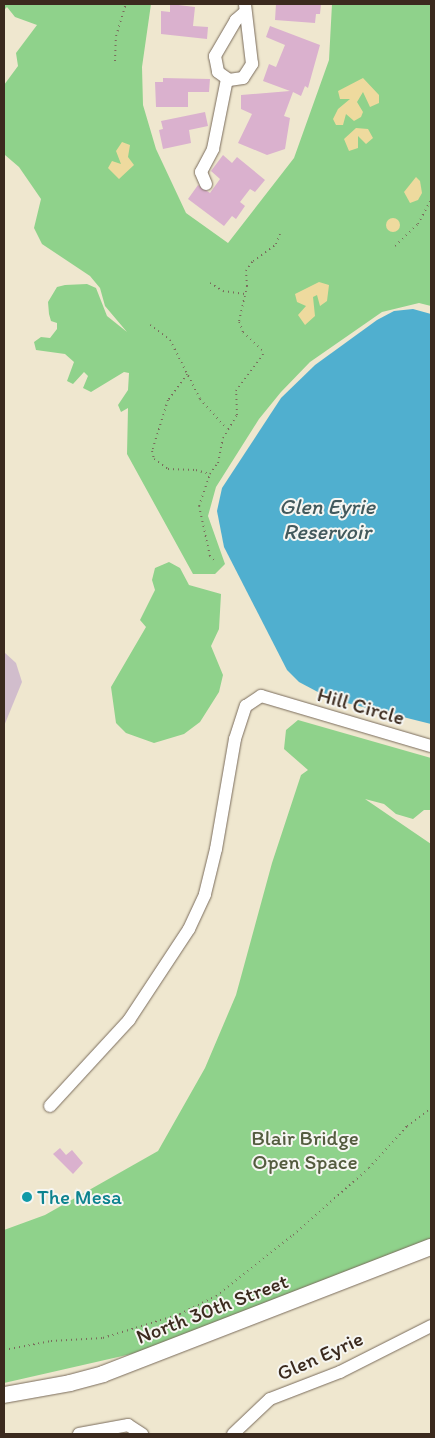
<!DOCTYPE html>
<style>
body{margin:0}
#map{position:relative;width:435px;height:1438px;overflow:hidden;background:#efe7cf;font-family:Itim,sans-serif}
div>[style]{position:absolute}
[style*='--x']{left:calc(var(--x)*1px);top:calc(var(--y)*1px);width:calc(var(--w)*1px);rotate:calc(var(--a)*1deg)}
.industrial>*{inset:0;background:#d1bdcc}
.green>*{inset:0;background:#8fd28b}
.sand>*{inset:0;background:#eeda9e}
.round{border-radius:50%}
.water>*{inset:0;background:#50afcf}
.building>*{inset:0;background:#dab1ce}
.path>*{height:2px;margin-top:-1px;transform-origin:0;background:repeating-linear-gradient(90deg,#7a6c5c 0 1px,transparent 0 5px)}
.roads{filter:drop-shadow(0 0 1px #7a6c5c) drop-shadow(0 0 1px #7a6c5c)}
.minor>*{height:12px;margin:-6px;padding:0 6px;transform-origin:6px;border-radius:6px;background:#fff}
.major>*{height:16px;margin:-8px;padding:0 8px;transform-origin:8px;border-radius:8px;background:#fff}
.dots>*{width:14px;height:14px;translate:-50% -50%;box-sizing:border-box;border:2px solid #f6f6f2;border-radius:50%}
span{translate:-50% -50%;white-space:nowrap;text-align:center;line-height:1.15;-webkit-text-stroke:4px #f6f6f2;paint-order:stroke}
.street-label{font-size:21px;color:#3b2a1e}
.park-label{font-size:21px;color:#545c3f}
.culture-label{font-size:21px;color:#0d838f}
.left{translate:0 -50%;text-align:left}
.water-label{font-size:22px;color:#42595c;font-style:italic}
.frame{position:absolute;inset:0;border:5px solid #3b2a1e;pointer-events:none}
</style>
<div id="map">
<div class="industrial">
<i style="clip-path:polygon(4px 652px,16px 663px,22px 682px,4px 726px)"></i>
</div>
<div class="green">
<i style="clip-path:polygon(4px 4px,151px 4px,142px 67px,143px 105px,156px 149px,186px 213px,228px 243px,294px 158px,329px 60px,332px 4px,431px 4px,431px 306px,419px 303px,382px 312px,310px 362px,281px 392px,259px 419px,216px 487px,208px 516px,225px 564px,215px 574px,193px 574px,127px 454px,128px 408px,121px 412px,118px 405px,128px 390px,129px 373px,124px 372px,91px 392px,83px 388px,88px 376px,84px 372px,73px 384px,67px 381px,74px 362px,65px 354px,36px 350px,34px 342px,41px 337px,50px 338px,57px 329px,57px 323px,51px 321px,49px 314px,48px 302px,57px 287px,65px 285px,87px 284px,96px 288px,107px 316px,127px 332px,105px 306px,100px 288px,90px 276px,42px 244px,34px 228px,41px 199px,19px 167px,5px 155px,4px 85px,18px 66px,16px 53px,37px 25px,15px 17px,7px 7px,4px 10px)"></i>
<i style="clip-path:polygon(169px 562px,180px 568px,189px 585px,221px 594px,219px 629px,211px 646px,223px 675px,219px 692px,200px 722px,184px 734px,154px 743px,126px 733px,116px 723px,111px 687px,146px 627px,140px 620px,155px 590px,152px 580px,155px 568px)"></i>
<i style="clip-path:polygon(298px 720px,431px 758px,431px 810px,424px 810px,413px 819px,396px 814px,384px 804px,365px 799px,431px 844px,431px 1239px,140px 1352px,4px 1383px,4px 1230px,45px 1215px,158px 1151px,205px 1068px,236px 995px,272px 863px,301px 775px,308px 770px,284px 749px,286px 730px)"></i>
</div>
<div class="sand">
<i style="clip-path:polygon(363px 78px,379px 95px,379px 103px,370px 107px,363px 92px,357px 102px,363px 112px,361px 117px,354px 121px,346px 114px,343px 125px,336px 125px,333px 119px,338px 109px,350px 99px,340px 99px,338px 91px)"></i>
<i style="clip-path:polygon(356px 128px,368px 129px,373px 138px,366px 144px,358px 136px,358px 148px,349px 151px,344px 139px)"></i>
<i style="clip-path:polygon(122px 142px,130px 145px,128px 157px,134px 165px,119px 179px,108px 168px,112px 161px,121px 164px,116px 151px)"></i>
<i style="clip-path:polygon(416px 177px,420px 181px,422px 193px,418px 200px,410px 203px,404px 192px)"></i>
<i class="round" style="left:386px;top:218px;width:14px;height:14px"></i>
<i style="clip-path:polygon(319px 282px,329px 285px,327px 301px,320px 306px,317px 295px,313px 297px,315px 316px,305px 325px,298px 315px,306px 306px,297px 302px,295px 294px)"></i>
</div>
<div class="water">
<i style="clip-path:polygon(413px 309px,431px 314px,431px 724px,331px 699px,299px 682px,287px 670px,224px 547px,217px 511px,222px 488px,281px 398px,315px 365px,377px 320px,394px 311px)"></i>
</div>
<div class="building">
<i style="clip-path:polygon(170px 4px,195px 7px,193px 26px,208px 27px,207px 39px,161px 34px,161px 11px,170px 12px)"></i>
<i style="clip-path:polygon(276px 4px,321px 4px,320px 14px,316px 14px,315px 23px,275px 20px)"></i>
<i style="clip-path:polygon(270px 26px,320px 45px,308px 88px,305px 86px,301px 96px,293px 92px,284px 116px,290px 118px,285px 149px,267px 155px,238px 143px,252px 114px,241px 109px,241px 95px,290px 91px,263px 81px,269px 64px,276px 67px,285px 45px,266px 37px)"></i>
<i style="clip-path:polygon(163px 78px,210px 79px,209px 92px,188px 92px,188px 107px,156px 107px,155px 82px,163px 82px)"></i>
<i style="clip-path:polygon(205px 112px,208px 126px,189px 130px,191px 143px,163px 149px,159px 130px,163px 129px,161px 121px)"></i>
<i style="clip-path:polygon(223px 155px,232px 163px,237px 157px,265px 180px,255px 192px,250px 189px,240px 202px,245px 206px,236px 219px,232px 216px,224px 226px,188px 199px,198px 185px,210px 193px,220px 179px,211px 171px)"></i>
<i style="clip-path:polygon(60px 1148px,66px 1155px,72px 1150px,83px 1163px,73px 1174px,53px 1154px)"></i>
</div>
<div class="path">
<i style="--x:115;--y:61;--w:25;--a:-88"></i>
<i style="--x:116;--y:36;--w:34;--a:-73"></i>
<i style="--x:395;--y:246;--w:32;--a:-44"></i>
<i style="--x:418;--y:224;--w:27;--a:-62"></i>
<i style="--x:210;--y:283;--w:15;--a:32"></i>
<i style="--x:223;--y:291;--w:22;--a:8"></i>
<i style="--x:150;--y:325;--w:25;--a:37"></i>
<i style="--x:170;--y:340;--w:66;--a:63"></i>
<i style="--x:200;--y:399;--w:40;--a:48"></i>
<i style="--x:187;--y:374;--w:32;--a:126"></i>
<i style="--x:168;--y:400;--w:53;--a:107.4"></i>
<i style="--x:152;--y:451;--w:8;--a:76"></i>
<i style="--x:154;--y:459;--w:17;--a:36"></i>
<i style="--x:168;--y:469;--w:28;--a:2"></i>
<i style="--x:196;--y:470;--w:15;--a:16"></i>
<i style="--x:214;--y:560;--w:6;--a:-135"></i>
<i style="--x:210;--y:556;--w:51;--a:-102.4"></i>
<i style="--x:199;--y:506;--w:34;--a:-71"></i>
<i style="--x:210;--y:474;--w:14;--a:-54"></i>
<i style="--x:218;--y:463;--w:25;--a:-79"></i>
<i style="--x:223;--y:438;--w:27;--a:-59"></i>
<i style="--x:237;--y:415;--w:24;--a:-92"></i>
<i style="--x:236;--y:391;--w:45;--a:-53.1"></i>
<i style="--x:263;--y:355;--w:5;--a:-101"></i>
<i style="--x:262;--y:350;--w:26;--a:-137"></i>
<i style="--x:243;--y:332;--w:12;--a:-110"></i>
<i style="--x:239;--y:321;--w:36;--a:-77"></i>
<i style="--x:247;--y:286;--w:15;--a:-94"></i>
<i style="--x:246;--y:271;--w:12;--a:-55"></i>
<i style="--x:253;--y:261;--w:29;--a:-36"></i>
<i style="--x:276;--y:244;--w:14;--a:-69"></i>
<i style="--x:4;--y:1350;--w:48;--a:-10.8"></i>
<i style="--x:51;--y:1341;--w:52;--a:-3.3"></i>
<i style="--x:103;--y:1338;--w:81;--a:-17.3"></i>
<i style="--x:180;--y:1314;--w:40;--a:-26.6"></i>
<i style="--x:216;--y:1296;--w:98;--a:-38.4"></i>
<i style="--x:293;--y:1235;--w:101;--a:-41.4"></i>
<i style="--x:369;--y:1168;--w:57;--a:-47.9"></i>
<i style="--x:407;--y:1126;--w:30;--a:-37"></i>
</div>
<div class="roads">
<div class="minor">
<i style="--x:244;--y:13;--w:11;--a:139"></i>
<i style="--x:236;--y:20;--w:42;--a:120.3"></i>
<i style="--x:215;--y:56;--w:16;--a:79"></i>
<i style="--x:218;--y:72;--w:14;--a:36"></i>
<i style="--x:229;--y:80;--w:14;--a:-8"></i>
<i style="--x:243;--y:78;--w:17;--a:-57"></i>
<i style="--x:252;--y:64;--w:60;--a:-96.7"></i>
<i style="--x:206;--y:184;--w:13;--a:-113"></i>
<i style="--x:201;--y:172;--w:26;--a:-62"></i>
<i style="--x:213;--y:149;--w:71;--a:-78.7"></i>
<i style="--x:50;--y:1106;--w:117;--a:-47.4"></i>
<i style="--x:129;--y:1020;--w:109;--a:-56.6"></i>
<i style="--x:189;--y:929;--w:38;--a:-65"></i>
<i style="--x:205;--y:894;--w:46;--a:-76.3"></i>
<i style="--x:216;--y:849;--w:112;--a:-80.2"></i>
<i style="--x:235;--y:739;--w:35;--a:-72"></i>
<i style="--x:246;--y:706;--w:18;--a:-34"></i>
<i style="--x:261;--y:696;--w:177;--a:16.4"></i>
<i style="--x:79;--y:1434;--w:50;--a:-10.4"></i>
<i style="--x:128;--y:1425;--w:17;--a:33"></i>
<i style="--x:233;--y:1434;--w:51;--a:-43.4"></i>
<i style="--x:270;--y:1399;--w:75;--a:-21.1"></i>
<i style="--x:340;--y:1372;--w:102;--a:-26.8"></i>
</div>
<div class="major">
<i style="--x:4;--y:1395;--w:67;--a:-10.3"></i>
<i style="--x:70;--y:1383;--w:34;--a:-15"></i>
<i style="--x:103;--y:1374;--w:352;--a:-21.2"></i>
</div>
</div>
<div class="dots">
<i style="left:27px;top:1197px;background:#0f9aa8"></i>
</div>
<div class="street-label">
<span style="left:361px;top:706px;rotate:16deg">Hill Circle</span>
<span style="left:212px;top:1309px;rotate:-21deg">North 30th Street</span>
<span style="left:320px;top:1356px;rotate:-24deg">Glen Eyrie</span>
</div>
<div class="park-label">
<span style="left:305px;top:1150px">Blair Bridge<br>Open Space</span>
</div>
<div class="culture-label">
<span class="left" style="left:37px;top:1197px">The Mesa</span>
</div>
<div class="water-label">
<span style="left:327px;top:519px">Glen Eyrie<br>Reservoir</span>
</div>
<div class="frame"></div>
</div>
